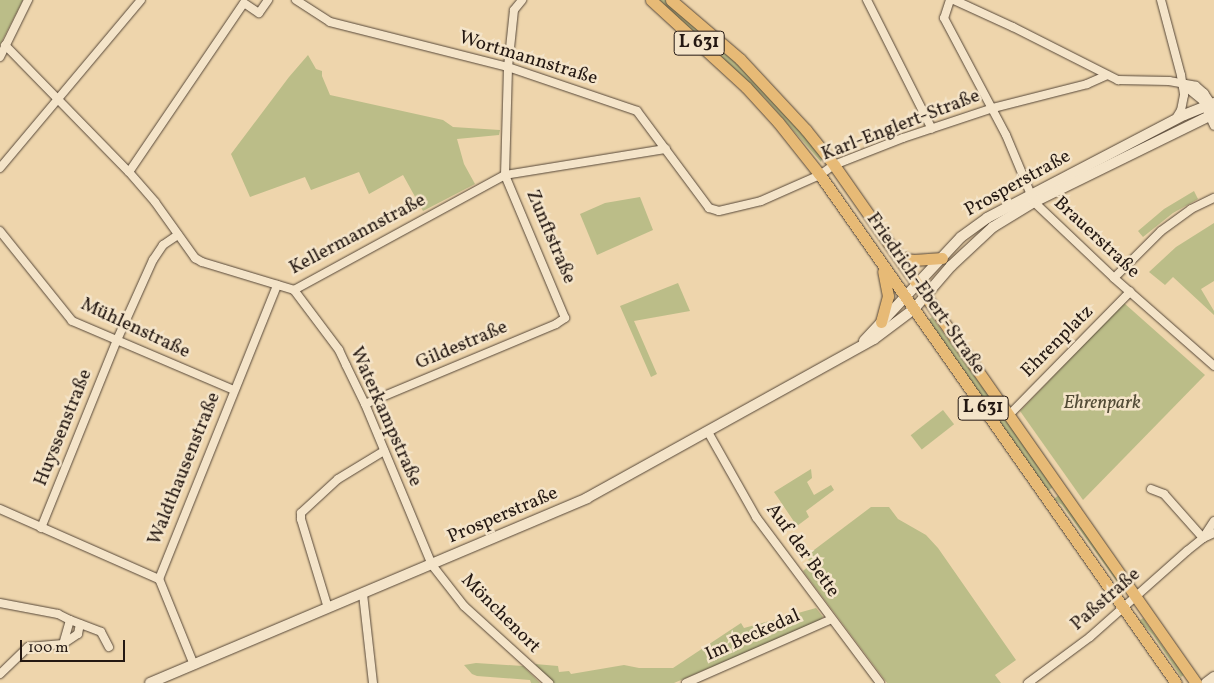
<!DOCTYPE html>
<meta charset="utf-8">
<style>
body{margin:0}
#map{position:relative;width:1214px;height:683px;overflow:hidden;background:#eed5ac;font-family:Vollkorn,serif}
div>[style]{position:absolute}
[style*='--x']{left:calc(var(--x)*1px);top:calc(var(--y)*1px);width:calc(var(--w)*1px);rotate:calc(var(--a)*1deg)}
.green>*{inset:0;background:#bbbd88;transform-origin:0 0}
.roads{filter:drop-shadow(0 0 1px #564738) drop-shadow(0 0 1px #564738)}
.minor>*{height:8px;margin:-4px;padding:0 4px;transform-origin:4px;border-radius:4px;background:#f4e4c9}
.secondary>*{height:10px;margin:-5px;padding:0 5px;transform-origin:5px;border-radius:5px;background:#f4e4c9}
.primary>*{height:11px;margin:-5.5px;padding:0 5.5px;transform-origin:5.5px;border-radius:5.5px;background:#e7ba76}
span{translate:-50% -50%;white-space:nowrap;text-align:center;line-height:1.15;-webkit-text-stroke:5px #f4e4c9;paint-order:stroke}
.shield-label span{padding:1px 4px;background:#f4e4c9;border:1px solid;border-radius:4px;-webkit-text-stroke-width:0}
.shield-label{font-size:18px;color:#241812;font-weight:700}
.street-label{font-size:19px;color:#241812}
.park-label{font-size:19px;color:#514a35;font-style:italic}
.scale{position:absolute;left:20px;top:640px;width:105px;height:22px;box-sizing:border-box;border:2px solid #241812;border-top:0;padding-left:6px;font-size:15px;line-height:18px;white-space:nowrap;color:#241812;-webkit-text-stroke:4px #f4e4c9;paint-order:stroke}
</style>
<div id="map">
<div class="green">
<i style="clip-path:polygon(0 0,23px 0,0 45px)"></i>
<i style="clip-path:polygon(657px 0,665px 0,682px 13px,769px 94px,822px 157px,821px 162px,764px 97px)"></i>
<i style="clip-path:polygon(308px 55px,316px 69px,322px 71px,322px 76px,330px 95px,443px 120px,453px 127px,500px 130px,499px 135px,457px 139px,464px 164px,475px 184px,423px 211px,403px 175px,369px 194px,359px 172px,311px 190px,305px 177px,250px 197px,231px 154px,289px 77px)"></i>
<i style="clip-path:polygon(1194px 191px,1198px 199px,1173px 213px,1143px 237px,1138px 231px,1164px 209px)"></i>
<i style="clip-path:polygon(640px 197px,653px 230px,597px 255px,580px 214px,605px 203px)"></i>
<i style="clip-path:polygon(1214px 223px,1214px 281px,1201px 289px,1214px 311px,1214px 315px,1173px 277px,1165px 285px,1149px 272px,1176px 247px)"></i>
<i style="clip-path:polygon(678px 283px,690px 311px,634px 321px,657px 374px,651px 377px,620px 306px)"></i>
<i style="clip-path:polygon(1124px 303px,1205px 375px,1083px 500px,1020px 411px)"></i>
<i style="clip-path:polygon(932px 317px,1054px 486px,1048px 491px,927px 321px)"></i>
<i style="left:943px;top:410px;width:18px;height:41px;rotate:52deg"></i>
<i style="clip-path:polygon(811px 469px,812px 478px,807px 482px,814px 495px,831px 485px,834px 490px,806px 511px,809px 517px,797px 526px,774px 492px)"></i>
<i style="clip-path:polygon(1060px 494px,1127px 592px,1125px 593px,1062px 505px,1054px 499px)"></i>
<i style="clip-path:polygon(871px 507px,889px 507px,898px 519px,926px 535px,938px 548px,1016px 660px,995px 675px,1001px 683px,887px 683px,803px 571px,811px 564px,806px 556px)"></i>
<i style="clip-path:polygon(816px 608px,823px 617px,820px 621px,674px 683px,553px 683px,535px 664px,558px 666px,559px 672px,569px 671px,571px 674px,624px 665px,639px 668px,673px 668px,741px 623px,744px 628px)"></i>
<i style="clip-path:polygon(1143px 618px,1171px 658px,1185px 674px,1181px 677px,1153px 635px,1139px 621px)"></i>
<i style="clip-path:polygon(476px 663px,523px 666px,540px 683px,531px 683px,530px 680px,477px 676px,472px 674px,464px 665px)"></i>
</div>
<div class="roads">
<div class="minor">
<i style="--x:296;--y:0;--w:40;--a:32.9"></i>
<i style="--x:330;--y:22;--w:184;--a:14.2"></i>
<i style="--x:508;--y:67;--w:136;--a:18.8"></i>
<i style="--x:637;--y:111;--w:121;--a:53.4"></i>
<i style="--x:709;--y:208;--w:10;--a:17"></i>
<i style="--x:719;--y:211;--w:43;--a:-13.4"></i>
<i style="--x:761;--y:201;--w:64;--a:-23.8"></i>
<i style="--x:820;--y:175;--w:17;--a:-36"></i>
<i style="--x:834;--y:165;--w:74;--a:-21.4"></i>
<i style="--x:903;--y:138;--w:95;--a:-18.4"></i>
<i style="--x:993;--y:108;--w:97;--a:-14.3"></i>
<i style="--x:1087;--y:84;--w:22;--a:-24"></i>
<i style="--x:867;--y:0;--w:144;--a:63.3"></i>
<i style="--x:950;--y:0;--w:19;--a:108"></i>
<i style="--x:944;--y:18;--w:132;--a:62.1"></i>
<i style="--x:1006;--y:135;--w:73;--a:67.3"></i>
<i style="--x:1034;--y:202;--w:110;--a:43.5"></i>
<i style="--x:1114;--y:278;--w:133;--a:41.3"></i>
<i style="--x:954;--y:0;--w:65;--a:24.6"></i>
<i style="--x:1013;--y:27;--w:118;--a:26.8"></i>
<i style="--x:1118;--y:80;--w:51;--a:1.1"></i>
<i style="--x:1169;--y:81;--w:27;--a:10"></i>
<i style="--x:1196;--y:86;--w:11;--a:41"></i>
<i style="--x:1204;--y:93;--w:18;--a:56"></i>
<i style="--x:1161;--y:0;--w:78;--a:75.1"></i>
<i style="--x:1181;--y:75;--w:20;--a:81"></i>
<i style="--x:1184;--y:95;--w:15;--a:101"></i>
<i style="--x:1181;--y:110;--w:12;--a:121"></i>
<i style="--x:5;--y:45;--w:177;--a:45.7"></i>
<i style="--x:129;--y:172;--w:40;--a:49"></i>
<i style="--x:155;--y:202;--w:69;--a:54.5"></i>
<i style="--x:195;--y:258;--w:8;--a:30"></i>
<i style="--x:202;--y:262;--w:96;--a:16.9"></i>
<i style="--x:294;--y:290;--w:240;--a:-28.6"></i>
<i style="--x:505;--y:175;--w:163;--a:-9.2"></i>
<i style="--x:0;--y:57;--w:64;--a:-63.8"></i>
<i style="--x:1181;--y:83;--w:28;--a:39"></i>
<i style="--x:1203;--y:101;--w:27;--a:66"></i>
<i style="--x:0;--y:168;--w:219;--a:-50"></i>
<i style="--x:129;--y:172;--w:204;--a:-55.8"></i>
<i style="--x:244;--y:3;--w:18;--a:34"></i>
<i style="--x:259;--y:13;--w:16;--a:-55"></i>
<i style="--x:0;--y:231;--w:115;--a:51.3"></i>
<i style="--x:72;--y:321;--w:176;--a:23.1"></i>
<i style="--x:1114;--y:278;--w:66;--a:-45"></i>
<i style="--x:1161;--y:231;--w:37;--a:-36"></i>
<i style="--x:1191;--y:209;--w:25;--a:-26"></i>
<i style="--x:294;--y:290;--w:75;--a:53.1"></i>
<i style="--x:339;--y:350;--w:17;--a:65"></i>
<i style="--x:346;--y:365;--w:43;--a:64"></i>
<i style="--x:365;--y:404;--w:174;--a:67.4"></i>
<i style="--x:432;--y:565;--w:52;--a:52"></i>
<i style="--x:464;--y:606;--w:115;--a:42.2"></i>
<i style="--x:365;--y:404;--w:207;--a:-22.7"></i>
<i style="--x:556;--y:324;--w:11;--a:-34"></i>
<i style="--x:565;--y:318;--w:155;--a:-112.8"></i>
<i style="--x:505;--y:175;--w:108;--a:-88.4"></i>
<i style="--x:508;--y:67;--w:57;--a:-84"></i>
<i style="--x:514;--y:10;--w:13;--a:-51"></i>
<i style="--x:1009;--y:415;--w:173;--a:-45.5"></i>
<i style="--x:708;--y:432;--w:98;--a:60.5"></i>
<i style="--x:756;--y:517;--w:207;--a:53.2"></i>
<i style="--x:1151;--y:489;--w:14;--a:21"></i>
<i style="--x:1164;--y:494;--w:59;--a:48.4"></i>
<i style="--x:0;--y:509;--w:174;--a:23.8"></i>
<i style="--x:41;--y:528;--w:203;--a:-68"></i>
<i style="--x:117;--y:340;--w:88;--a:-65.8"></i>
<i style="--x:153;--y:260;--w:18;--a:-56"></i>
<i style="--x:163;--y:245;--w:18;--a:-34"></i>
<i style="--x:1203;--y:538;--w:20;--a:-57"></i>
<i style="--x:363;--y:594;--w:90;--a:83.6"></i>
<i style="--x:0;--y:603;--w:59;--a:10.7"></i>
<i style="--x:58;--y:614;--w:13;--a:27"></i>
<i style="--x:70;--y:620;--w:25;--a:106"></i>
<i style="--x:63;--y:644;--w:35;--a:175"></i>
<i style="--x:28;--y:647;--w:39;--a:136"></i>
<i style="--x:328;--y:608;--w:93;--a:-106.9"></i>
<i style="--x:301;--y:519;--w:6;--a:-90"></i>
<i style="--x:301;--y:513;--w:50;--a:-42.6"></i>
<i style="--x:338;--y:479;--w:54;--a:-31.3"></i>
<i style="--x:70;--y:620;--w:33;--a:21"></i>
<i style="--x:101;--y:632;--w:17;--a:62"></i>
<i style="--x:63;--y:644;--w:18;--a:-34"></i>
<i style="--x:78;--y:634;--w:10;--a:-79"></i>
<i style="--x:194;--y:665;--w:93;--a:-112.1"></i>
<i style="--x:159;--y:579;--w:317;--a:-68.1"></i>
<i style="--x:686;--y:683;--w:159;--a:-23.7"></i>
<i style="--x:1028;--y:683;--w:77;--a:-36.6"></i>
<i style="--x:1090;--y:637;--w:130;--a:-41.6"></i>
<i style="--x:1187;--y:551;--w:21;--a:-39"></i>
<i style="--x:1203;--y:538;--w:12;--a:-24"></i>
</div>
<div class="secondary">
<i style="--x:864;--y:341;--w:142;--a:-47"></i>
<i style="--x:961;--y:237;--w:32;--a:-36"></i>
<i style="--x:987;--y:218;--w:222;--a:-27.6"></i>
<i style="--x:1184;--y:115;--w:32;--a:-22"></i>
<i style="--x:150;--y:683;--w:475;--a:-22.9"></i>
<i style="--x:587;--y:498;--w:328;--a:-29"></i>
<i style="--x:874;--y:339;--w:50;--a:-36.9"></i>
<i style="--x:914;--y:309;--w:57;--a:-49.3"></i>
<i style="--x:951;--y:266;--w:57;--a:-42.9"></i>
<i style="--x:993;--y:227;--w:48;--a:-31.4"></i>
<i style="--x:1034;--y:202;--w:200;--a:-26.1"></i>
<i style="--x:1206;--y:683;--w:10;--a:-37"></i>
</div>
<div class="primary">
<i style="--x:651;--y:0;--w:129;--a:42.5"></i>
<i style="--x:746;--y:87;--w:47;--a:47.6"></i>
<i style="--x:778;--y:122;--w:68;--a:51.6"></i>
<i style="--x:820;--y:175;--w:620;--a:54.98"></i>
<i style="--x:671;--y:0;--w:91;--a:40.5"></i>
<i style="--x:740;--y:59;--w:97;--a:47.1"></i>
<i style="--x:806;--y:130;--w:45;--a:51.3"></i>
<i style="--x:834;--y:165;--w:632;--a:55.05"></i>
<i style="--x:898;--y:254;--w:9;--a:36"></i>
<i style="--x:905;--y:259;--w:9;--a:6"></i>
<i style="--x:914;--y:260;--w:28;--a:-4"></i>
<i style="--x:881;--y:322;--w:27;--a:-75"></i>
<i style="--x:888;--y:296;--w:25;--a:-101"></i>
</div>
</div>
<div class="shield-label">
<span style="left:699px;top:43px">L 631</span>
<span style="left:983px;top:408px">L 631</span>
</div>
<div class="street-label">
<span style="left:528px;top:59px;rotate:17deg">Wortmannstraße</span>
<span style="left:901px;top:126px;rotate:-21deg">Karl-Englert-Straße</span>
<span style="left:1018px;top:184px;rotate:-29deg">Prosperstraße</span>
<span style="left:358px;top:235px;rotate:-28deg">Kellermannstraße</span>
<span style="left:550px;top:237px;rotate:67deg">Zunftstraße</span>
<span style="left:1096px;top:238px;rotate:43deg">Brauerstraße</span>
<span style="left:925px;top:294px;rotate:55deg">Friedrich-Ebert-Straße</span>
<span style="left:135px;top:329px;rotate:25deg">Mühlenstraße</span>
<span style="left:1058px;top:342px;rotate:-45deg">Ehrenplatz</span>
<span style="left:462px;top:346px;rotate:-23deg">Gildestraße</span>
<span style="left:385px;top:417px;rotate:66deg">Waterkampstraße</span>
<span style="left:64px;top:428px;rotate:-68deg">Huyssenstraße</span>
<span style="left:185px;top:469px;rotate:-68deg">Waldthausenstraße</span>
<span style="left:503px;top:516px;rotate:-23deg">Prosperstraße</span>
<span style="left:802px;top:551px;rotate:54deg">Auf der Bette</span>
<span style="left:1106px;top:600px;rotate:-41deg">Paßstraße</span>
<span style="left:500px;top:614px;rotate:45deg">Mönchenort</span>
<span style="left:753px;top:636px;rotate:-24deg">Im Beckedal</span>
</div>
<div class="park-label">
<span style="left:1102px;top:404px">Ehrenpark</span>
</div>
<div class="scale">100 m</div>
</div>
